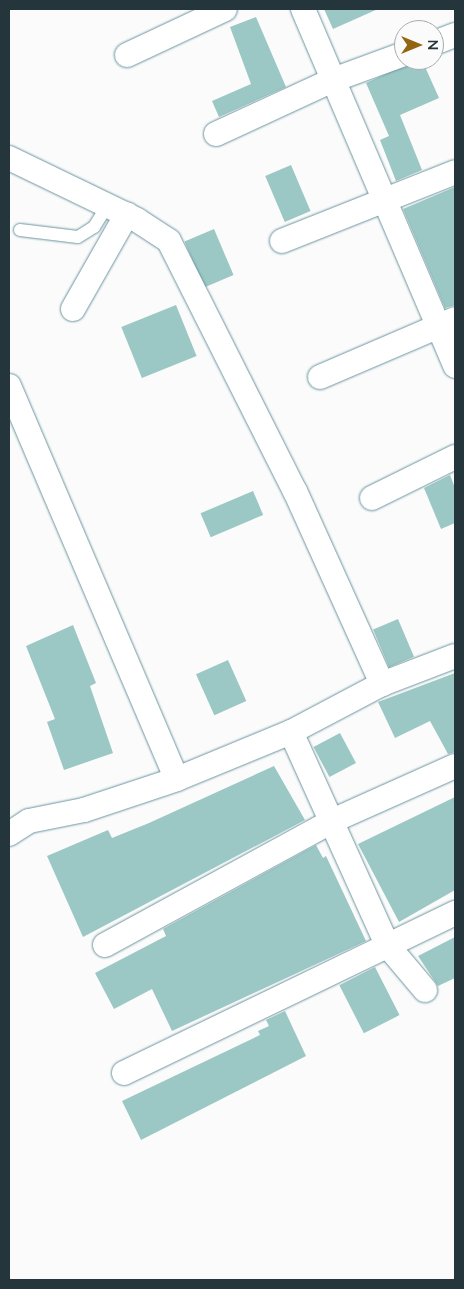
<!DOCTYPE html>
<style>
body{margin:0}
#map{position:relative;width:464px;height:1289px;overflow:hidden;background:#fbfbfb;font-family:Lato,sans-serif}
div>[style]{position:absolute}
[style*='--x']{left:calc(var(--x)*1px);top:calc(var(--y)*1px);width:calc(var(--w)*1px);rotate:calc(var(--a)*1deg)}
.building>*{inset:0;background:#9bc8c4;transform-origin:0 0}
.roads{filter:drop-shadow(0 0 1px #6b94a0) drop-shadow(0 0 1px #6b94a0)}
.service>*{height:12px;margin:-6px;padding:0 6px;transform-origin:6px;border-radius:6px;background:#fff}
.minor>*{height:24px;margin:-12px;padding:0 12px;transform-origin:12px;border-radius:12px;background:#fff}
span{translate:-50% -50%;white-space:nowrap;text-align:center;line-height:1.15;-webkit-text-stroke:4px #fbfbfb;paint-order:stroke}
.frame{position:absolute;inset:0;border:10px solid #24363b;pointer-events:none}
.north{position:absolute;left:394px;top:20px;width:50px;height:50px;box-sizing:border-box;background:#fbfbfb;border:1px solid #a5acae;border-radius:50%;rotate:90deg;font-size:14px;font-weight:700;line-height:20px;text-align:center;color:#24363b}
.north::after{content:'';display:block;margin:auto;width:18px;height:22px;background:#936412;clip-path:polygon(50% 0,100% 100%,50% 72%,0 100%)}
</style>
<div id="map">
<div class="building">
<i style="clip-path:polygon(324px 9px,378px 9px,333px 29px)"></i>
<i style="clip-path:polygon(256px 17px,286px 87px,219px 117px,212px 101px,251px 84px,230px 27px)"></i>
<i style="clip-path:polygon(416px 60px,422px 60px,439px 98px,400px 115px,422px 170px,396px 181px,380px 140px,389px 136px,366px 83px)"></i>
<i style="left:291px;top:165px;width:50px;height:28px;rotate:67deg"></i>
<i style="clip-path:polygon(455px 187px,455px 305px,445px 308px,403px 209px)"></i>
<i style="left:214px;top:229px;width:50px;height:32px;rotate:67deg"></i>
<i style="left:176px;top:305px;width:55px;height:59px;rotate:68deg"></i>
<i style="clip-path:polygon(450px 475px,455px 488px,455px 523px,441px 529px,424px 488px)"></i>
<i style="left:253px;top:491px;width:26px;height:57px;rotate:67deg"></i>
<i style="left:398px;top:619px;width:41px;height:27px;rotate:67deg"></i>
<i style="clip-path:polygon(73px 625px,96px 683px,90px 686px,113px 753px,64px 770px,47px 722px,55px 719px,26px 646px)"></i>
<i style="left:228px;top:660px;width:45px;height:35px;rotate:66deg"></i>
<i style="clip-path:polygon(455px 673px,455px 752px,448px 754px,430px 721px,395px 738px,378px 702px)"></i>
<i style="left:340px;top:733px;width:34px;height:30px;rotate:62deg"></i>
<i style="clip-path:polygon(274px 766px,305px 820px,83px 937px,47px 856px,108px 830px,112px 838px,149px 823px)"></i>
<i style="clip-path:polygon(455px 797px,455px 890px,399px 922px,358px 844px)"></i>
<i style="clip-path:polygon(316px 845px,323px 858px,326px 856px,366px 941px,172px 1031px,152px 989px,114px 1009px,95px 973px,166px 936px,163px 929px)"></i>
<i style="clip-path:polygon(455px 937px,455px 978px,438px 986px,418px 956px)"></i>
<i style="left:375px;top:967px;width:54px;height:40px;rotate:63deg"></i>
<i style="clip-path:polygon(285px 1011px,306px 1056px,141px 1140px,122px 1101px,260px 1035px,258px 1031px,269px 1026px,266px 1020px)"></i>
</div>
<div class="roads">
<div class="service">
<i style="--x:20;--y:230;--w:58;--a:6.9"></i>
<i style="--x:78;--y:237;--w:19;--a:-32"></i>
<i style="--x:94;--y:227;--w:26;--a:-58"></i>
</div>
<div class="minor">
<i style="--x:303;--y:9;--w:388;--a:66.9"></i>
<i style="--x:434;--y:43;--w:22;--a:-21"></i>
<i style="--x:127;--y:55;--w:108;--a:-25.1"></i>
<i style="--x:216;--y:134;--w:129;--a:-24.8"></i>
<i style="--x:333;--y:80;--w:76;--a:-20.1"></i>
<i style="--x:9;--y:158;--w:142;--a:25.8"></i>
<i style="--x:137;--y:220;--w:38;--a:33"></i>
<i style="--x:169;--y:241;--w:280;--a:63.3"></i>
<i style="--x:295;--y:491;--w:212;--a:65.7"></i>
<i style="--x:282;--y:241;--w:186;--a:-21.7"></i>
<i style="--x:73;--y:309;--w:109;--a:-60.4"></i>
<i style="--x:320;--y:377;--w:147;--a:-23.2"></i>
<i style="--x:9;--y:386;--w:427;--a:66.9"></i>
<i style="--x:372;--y:498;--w:93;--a:-26.3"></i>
<i style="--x:291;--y:732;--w:234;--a:65.7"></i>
<i style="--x:387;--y:945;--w:59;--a:49.8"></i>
<i style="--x:9;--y:834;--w:24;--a:-33"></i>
<i style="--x:29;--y:821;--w:56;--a:-11.3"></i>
<i style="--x:84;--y:810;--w:98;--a:-18.4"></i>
<i style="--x:177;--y:779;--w:123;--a:-22.4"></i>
<i style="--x:291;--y:732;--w:103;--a:-27.8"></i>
<i style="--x:382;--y:684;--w:78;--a:-21"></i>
<i style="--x:105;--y:945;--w:259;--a:-28.6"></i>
<i style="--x:332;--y:821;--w:135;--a:-24.1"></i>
<i style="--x:124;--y:1073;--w:368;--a:-25.8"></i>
</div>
</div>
<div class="frame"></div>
<div class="north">N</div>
</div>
